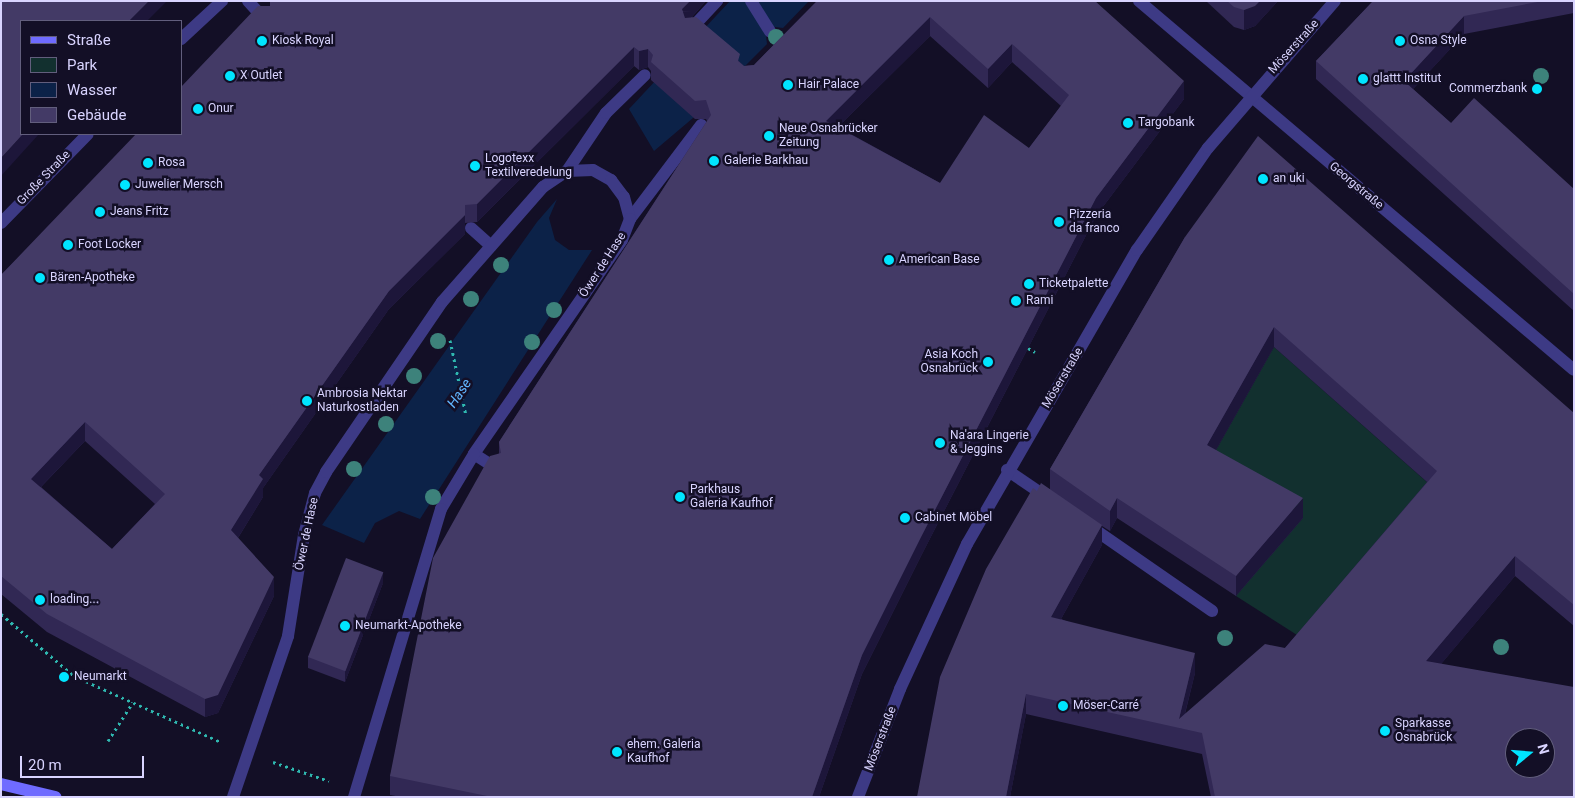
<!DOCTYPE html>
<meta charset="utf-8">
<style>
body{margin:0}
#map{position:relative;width:1575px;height:798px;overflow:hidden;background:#130f26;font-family:Roboto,sans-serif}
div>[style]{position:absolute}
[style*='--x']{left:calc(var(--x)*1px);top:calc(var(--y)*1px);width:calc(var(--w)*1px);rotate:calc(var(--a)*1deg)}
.green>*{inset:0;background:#12302f}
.water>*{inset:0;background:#0c2248}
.path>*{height:3px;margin-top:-1.5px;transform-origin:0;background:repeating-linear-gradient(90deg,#2fb8b0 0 2.5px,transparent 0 6.5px)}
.lane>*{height:12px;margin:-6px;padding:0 6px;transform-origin:6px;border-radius:6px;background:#3d3a85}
.street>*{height:12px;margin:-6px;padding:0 6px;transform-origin:6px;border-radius:6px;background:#3d3a85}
.secondary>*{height:12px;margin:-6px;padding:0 6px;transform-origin:6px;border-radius:6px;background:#6f6bff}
.trees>*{width:16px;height:16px;margin:-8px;border-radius:50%;background:#3d827b}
.wall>*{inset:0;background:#312854}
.shaded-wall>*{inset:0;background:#1d163a}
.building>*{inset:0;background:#433a66;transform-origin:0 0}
.dots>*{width:14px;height:14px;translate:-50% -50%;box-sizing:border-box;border:2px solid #130f26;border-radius:50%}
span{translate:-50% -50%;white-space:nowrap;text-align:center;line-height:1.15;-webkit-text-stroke:5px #130f26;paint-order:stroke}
.poi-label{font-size:12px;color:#d9d4ff}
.left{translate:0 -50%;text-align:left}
.right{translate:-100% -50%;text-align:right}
.street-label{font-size:12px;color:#d9d4ff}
.water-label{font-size:14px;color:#62b6ff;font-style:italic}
.frame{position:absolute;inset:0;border:2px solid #d9d4ff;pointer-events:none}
.legend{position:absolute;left:20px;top:20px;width:162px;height:115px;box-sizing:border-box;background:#130f26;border:1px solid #625e7d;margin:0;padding:6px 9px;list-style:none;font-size:15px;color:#d9d4ff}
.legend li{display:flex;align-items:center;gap:10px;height:25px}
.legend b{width:25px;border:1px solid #625e7d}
.north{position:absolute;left:1505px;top:728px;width:50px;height:50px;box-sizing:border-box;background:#130f26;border:1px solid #625e7d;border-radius:50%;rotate:73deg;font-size:14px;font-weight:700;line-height:20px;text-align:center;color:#d9d4ff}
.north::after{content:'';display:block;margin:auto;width:18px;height:22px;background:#00e5ff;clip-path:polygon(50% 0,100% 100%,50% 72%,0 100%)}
.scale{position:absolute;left:20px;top:756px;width:124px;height:22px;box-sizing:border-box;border:2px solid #d9d4ff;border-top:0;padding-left:6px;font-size:15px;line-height:18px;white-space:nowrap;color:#d9d4ff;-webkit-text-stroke:4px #130f26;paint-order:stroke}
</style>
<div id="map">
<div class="green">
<i style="clip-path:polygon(1274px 347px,1437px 491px,1308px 642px,1236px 596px,1207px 466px)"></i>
</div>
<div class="water">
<i style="clip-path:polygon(730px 1px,809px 1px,783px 28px,775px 27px,766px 36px,767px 44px,693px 118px,654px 151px,629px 109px)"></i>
<i style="clip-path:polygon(557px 199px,549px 218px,555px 240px,569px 250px,592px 250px,420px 519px,399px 511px,375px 523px,364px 543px,322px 525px,537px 222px)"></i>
</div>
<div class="path">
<i style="--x:450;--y:340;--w:77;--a:78"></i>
<i style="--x:1028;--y:348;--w:8;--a:30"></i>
<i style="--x:1;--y:614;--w:96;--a:40.3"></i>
<i style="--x:74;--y:676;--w:161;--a:24.2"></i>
<i style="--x:108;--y:741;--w:46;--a:-57.3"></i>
<i style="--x:273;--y:762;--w:59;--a:18.7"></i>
</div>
<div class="lane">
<i style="--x:474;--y:454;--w:24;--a:33"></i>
<i style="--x:1007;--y:470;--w:53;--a:34.3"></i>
<i style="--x:1088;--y:525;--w:151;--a:34.7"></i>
</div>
<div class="street">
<i style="--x:248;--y:1;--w:24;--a:48"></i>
<i style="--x:751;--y:1;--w:36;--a:58"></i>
<i style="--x:1139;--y:1;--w:570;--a:40.31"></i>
<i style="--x:690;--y:30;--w:40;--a:-47"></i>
<i style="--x:181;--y:39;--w:56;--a:-42.8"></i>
<i style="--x:567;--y:171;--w:70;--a:-56.1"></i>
<i style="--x:606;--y:113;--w:54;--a:-44.3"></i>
<i style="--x:630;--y:219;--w:118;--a:-52.9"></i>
<i style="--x:1;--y:223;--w:124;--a:-45.7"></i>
<i style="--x:471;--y:228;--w:27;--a:42"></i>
<i style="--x:233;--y:797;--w:170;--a:-71.1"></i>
<i style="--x:288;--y:636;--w:102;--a:-81"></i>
<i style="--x:304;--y:535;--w:43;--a:-75.3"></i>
<i style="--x:315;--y:493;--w:24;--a:-62"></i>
<i style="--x:326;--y:472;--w:206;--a:-55.7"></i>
<i style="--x:442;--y:302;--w:153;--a:-48.7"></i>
<i style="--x:543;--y:187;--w:29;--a:-34"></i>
<i style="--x:567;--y:171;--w:26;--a:-2"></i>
<i style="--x:593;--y:170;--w:21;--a:29"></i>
<i style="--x:611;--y:180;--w:21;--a:53"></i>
<i style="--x:624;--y:197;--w:23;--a:75"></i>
<i style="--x:630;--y:219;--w:22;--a:111"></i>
<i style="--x:622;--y:240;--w:260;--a:124.7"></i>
<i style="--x:474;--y:454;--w:64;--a:121"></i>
<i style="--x:441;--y:509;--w:301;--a:106.8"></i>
<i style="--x:858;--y:797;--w:116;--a:-68.7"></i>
<i style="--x:900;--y:689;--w:160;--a:-65.2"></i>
<i style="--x:967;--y:544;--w:340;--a:-60"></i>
<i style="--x:1137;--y:250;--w:124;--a:-55.2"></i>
<i style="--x:1208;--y:148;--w:194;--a:-49.2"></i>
</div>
<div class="secondary">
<i style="--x:1;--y:784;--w:56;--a:13.5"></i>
</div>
<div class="trees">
<i style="left:776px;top:37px"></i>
<i style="left:1541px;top:76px"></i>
<i style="left:501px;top:265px"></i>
<i style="left:471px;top:299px"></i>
<i style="left:554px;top:310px"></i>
<i style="left:438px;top:341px"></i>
<i style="left:532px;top:342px"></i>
<i style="left:414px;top:376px"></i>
<i style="left:386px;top:424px"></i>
<i style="left:354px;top:469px"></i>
<i style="left:433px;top:497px"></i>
<i style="left:1225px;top:638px"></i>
<i style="left:1501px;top:647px"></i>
</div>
<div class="wall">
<i style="clip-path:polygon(evenodd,270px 1px,706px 1px,692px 17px,744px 66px,754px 65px,817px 1px,1095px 1px,1184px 99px,1096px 216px,921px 556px,862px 674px,819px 797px,401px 797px,390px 795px,390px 776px,499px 453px,499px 442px,707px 121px,706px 119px,695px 119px,651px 80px,651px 71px,648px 67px,639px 70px,634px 66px,477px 222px,465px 223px,465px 234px,389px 309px,263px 488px,263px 497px,238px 538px,274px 596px,218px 713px,205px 717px,47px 632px,1px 594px,1px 275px,270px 6px,270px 1px,930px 36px,988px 88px,1012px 62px,1061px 106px,1029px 148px,940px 183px,838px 127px,930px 36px,270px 1px,85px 441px,155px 504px,112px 549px,41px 487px,85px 441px)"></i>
<i style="clip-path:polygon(1206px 1px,1278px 1px,1255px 26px,1244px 30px,1234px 27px)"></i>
<i style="clip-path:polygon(1373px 1px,1574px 1px,1574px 13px,1464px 34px,1413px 89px,1451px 123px,1574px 189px,1574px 311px,1316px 79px,1316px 61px)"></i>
<i style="clip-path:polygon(evenodd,1185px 237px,1574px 413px,1574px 626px,1515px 576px,1441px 664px,1574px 797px,1211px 797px,1202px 754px,1026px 714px,1010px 797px,917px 797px,1037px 491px,1050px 489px,1050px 469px,1185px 237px,1274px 347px,1427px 482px,1285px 648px,1185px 714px,1195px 673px,1061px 619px,1102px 545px,1102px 526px,1110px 531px,1117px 518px,1236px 596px,1303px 518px,1216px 450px,1274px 347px)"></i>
<i style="clip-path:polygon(383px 583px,345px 682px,308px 668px,308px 657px)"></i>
</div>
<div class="shaded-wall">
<i style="clip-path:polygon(149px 1px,167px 1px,147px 21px,129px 21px)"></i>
<i style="clip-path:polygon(690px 1px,706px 1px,682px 28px,682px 9px)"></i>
<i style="clip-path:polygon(1260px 1px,1278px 1px,1255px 26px,1244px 30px,1244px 10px)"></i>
<i style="clip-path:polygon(1464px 16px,1464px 34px,1404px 99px,1404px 81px)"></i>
<i style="clip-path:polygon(930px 17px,930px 36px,826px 139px,826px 121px)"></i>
<i style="clip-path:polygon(1012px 44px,1012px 62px,988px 88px,988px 69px)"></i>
<i style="clip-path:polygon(634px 47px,634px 66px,477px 222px,477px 204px)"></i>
<i style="clip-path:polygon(648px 49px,648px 67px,639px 70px,639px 51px)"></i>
<i style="clip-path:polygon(1184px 81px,1184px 99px,1096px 216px,921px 556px,862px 674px,819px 797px,812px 797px,862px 655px,921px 537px,1096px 198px)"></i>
<i style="clip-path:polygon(23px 134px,39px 134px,1px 176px,1px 158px)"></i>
<i style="clip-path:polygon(465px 215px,465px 234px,389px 309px,263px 488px,263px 497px,231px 549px,231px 530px,259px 475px,389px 291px)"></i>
<i style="clip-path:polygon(1274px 327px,1274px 347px,1207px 466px,1207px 445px)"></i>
<i style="clip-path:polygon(85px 422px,85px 441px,31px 497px,31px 479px)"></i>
<i style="clip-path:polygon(1117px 498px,1117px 518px,1110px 531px,1110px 511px)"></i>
<i style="clip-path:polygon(1303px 498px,1303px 518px,1236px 596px,1236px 576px)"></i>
<i style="clip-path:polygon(1102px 525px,1102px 545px,1051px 637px,1051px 617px)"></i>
<i style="clip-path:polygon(1515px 556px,1515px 576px,1426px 682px,1426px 661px)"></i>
<i style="clip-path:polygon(383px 572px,383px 583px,345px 682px,345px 671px)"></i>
<i style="clip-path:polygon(274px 577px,274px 596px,218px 713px,205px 717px,205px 699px)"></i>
<i style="clip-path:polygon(1195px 653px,1195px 673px,1181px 729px,1179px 719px)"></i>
<i style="clip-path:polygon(1026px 694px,1026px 714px,1010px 797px,1006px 797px)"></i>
</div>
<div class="building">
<i style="clip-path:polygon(1px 1px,149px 1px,129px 21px,21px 21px,21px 134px,23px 134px,1px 158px)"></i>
<i style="clip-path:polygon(evenodd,270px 1px,690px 1px,682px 9px,685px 18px,696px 17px,740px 54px,738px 61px,744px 66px,754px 65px,817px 1px,1095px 1px,1184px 81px,1096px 198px,921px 537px,862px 655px,812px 797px,492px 797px,390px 776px,433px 558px,490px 456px,501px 453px,499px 442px,711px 115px,706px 100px,695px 101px,651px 62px,653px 55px,648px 49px,639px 51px,634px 47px,477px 204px,465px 205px,465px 215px,389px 291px,259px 475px,263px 479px,231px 530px,274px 577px,218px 695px,205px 699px,47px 614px,1px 576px,1px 275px,136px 134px,181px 134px,181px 87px,258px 6px,270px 6px,270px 1px,930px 17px,988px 69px,1012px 44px,1069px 95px,1029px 148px,984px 115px,940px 183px,826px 121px,930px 17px,270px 1px,85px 422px,165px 494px,112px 549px,31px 479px,85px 422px)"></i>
<i style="clip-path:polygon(1227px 1px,1260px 1px,1255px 6px,1244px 10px,1234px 7px)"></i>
<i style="clip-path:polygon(1373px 1px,1543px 1px,1464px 16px,1404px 81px,1451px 123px,1474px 98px,1574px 189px,1574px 294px,1316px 61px)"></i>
<i style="clip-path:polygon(evenodd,1258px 136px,1574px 413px,1574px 605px,1515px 556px,1426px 661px,1574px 687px,1574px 797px,1215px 797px,1202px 733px,1026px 694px,1006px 797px,917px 797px,940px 677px,986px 569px,1033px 488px,1037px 491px,1041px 483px,1102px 525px,1051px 617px,1195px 653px,1179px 719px,1265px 644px,1285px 648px,1437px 471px,1274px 327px,1207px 445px,1303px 498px,1236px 576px,1117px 498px,1110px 511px,1050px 469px,1185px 237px,1258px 136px,1515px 738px,1545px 738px,1545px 768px,1515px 768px,1515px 738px)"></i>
<i style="left:346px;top:558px;width:40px;height:106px;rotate:21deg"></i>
</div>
<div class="dots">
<i style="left:262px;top:41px;background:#00e5ff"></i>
<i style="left:1400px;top:41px;background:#00e5ff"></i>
<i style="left:230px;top:76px;background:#00e5ff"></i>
<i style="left:1363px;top:79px;background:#00e5ff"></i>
<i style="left:788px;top:85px;background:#00e5ff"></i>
<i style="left:1537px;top:89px;background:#00e5ff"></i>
<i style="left:198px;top:109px;background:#00e5ff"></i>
<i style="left:1128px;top:123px;background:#00e5ff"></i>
<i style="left:769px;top:136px;background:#00e5ff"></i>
<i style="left:714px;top:161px;background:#00e5ff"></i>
<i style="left:148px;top:163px;background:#00e5ff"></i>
<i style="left:475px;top:166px;background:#00e5ff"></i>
<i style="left:1263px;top:179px;background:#00e5ff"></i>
<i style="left:125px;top:185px;background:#00e5ff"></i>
<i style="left:100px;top:212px;background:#00e5ff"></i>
<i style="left:1059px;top:222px;background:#00e5ff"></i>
<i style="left:68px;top:245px;background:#00e5ff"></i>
<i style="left:889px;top:260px;background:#00e5ff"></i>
<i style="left:40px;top:278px;background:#00e5ff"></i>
<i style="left:1029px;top:284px;background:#00e5ff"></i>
<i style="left:1016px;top:301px;background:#00e5ff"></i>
<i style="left:988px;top:362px;background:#00e5ff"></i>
<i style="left:307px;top:401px;background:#00e5ff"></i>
<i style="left:940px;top:443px;background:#00e5ff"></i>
<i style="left:680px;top:497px;background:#00e5ff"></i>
<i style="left:905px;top:518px;background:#00e5ff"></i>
<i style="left:40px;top:600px;background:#00e5ff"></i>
<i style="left:345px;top:626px;background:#00e5ff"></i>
<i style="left:64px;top:677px;background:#00e5ff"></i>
<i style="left:1063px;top:706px;background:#00e5ff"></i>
<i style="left:1385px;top:731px;background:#00e5ff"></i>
<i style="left:617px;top:752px;background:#00e5ff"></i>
</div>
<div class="poi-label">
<span class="left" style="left:272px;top:41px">Kiosk Royal</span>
<span class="left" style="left:1410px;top:41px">Osna Style</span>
<span class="left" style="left:240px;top:76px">X Outlet</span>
<span class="left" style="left:1373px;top:79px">glattt Institut</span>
<span class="left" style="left:798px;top:85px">Hair Palace</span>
<span class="right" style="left:1527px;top:89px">Commerzbank</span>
<span class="left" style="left:208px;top:109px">Onur</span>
<span class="left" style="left:1138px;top:123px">Targobank</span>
<span class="left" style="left:779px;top:136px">Neue Osnabrücker<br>Zeitung</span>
<span class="left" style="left:485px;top:166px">Logotexx<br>Textilveredelung</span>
<span class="left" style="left:724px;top:161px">Galerie Barkhau</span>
<span class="left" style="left:158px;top:163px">Rosa</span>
<span class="left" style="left:1273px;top:179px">an uki</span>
<span class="left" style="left:135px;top:185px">Juwelier Mersch</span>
<span class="left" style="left:110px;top:212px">Jeans Fritz</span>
<span class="left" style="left:1069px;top:222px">Pizzeria<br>da franco</span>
<span class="left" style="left:78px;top:245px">Foot Locker</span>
<span class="left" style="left:899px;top:260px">American Base</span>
<span class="left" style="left:50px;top:278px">Bären-Apotheke</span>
<span class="left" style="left:1039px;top:284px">Ticketpalette</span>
<span class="left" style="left:1026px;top:301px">Rami</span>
<span class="right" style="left:978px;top:362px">Asia Koch<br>Osnabrück</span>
<span class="left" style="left:317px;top:401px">Ambrosia Nektar<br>Naturkostladen</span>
<span class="left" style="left:950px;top:443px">Na'ara Lingerie<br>&amp; Jeggins</span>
<span class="left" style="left:690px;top:497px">Parkhaus<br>Galeria Kaufhof</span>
<span class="left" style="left:915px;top:518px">Cabinet Möbel</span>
<span class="left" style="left:50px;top:600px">loading...</span>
<span class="left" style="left:355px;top:626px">Neumarkt-Apotheke</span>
<span class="left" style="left:74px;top:677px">Neumarkt</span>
<span class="left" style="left:1073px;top:706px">Möser-Carré</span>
<span class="left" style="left:1395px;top:731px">Sparkasse<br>Osnabrück</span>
<span class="left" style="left:627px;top:752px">ehem. Galeria<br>Kaufhof</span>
</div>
<div class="street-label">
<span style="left:1294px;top:47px;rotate:-48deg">Möserstraße</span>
<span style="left:44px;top:178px;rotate:-46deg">Große Straße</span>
<span style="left:1356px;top:186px;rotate:40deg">Georgstraße</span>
<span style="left:603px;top:265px;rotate:-57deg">Öwer de Hase</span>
<span style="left:1063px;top:378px;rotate:-59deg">Möserstraße</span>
<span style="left:307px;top:534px;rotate:-78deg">Öwer de Hase</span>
<span style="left:881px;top:739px;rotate:-69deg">Möserstraße</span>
</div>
<div class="water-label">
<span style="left:459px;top:393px;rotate:-56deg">Hase</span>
</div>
<div class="frame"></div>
<ul class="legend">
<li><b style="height:6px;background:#6f6bff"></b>Straße</li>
<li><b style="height:14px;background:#12302f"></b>Park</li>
<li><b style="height:14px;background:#0c2248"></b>Wasser</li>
<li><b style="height:14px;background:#433a66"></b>Gebäude</li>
</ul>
<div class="north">N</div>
<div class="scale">20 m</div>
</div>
